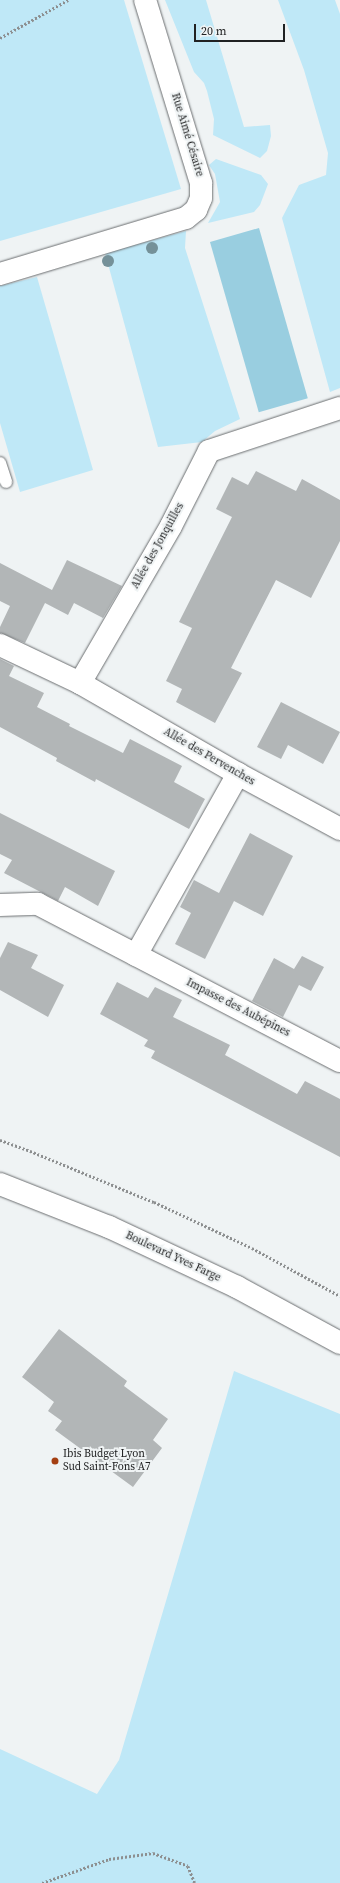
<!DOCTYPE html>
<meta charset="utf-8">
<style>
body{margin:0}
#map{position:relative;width:340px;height:1883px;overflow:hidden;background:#eff3f4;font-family:"Source Serif 4",serif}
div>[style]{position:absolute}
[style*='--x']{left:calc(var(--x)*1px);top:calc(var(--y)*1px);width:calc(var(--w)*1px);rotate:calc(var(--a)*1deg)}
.green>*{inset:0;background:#bfe8f7}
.forest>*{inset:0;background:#99cee0;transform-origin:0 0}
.building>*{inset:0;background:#b2b6b7}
.path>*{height:2.5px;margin-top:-1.25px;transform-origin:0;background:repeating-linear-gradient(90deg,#8d8f90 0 2px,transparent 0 4px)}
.roads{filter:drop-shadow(0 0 1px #6b6e70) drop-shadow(0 0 1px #6b6e70)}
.lane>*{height:12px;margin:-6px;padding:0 6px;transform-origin:6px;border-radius:6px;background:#fff}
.street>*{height:22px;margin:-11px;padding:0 11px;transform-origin:11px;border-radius:11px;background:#fff}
.primary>*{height:22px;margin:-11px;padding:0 11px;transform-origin:11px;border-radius:11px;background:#fff}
.trees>*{width:12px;height:12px;margin:-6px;border-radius:50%;background:#759199}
.dots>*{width:11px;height:11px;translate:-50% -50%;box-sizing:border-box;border:2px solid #eff3f4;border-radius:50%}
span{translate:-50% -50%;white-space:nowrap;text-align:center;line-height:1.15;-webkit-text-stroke:4px #eff3f4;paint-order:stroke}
.street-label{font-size:11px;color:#202122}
.poi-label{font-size:11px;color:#202122}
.left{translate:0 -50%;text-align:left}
.scale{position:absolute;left:194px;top:24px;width:91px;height:18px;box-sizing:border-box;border:2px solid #202122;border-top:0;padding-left:5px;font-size:12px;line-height:14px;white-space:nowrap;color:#202122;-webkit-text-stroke:3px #eff3f4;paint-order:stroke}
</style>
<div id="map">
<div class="green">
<i style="clip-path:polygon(0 0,124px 0,181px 189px,0 241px)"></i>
<i style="clip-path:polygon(165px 0,206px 0,244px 127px,270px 125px,271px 136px,267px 151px,260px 158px,213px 135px,214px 119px,207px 91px,204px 83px,194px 72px)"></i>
<i style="clip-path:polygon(278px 0,335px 0,340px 14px,340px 388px,330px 392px,282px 218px,299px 185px,326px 175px,328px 153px,304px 70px)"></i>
<i style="clip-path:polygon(216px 159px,261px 175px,268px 184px,260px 205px,254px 212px,208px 223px,220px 202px,215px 174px,209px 165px)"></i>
<i style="clip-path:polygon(186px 231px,185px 248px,240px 419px,215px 431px,202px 442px,158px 447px,105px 253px)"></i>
<i style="clip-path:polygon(37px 277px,93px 470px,20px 492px,0 423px,0 286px)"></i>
<i style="clip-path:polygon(234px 1371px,340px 1414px,340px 1883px,0 1883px,0 1749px,97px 1794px,119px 1760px)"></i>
</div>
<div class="forest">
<i style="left:259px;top:228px;width:177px;height:51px;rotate:74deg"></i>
</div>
<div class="building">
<i style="clip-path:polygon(256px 471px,296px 491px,302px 479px,340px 500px,340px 541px,311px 598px,276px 580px,231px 668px,242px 673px,215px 723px,176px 702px,182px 689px,166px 681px,192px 628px,179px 622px,232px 517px,216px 509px,232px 477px,248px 485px)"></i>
<i style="clip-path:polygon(67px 560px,122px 586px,103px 618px,74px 603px,68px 615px,45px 603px,25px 643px,0 633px,0 627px,10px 606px,0 601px,0 563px,52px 590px)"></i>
<i style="clip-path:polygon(0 659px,14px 666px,9px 676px,44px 693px,37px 707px,70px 724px,69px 726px,123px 753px,130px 739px,182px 766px,174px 782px,205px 799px,189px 829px,96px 779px,95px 782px,56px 761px,57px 758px,0 727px)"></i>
<i style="clip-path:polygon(281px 702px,340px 732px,323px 764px,288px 745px,281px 759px,257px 747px)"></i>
<i style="clip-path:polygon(0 813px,115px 871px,98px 906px,65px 887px,58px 901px,4px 873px,12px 860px,0 854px)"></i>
<i style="clip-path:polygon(250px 833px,293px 856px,263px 916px,234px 901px,205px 959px,175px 944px,191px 913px,180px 907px,194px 880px,219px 893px)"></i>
<i style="clip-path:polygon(8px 942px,38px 955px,31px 968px,64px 985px,48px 1017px,0 990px,0 958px)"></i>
<i style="clip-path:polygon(302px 956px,324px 967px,311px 991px,299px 985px,283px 1017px,252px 1001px,274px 958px,294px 969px)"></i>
<i style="clip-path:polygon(117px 982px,148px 998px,155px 987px,182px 1000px,173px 1017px,230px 1045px,225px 1055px,297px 1094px,305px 1081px,340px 1099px,340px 1157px,151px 1058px,155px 1051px,144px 1046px,148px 1040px,100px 1014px)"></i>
<i style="clip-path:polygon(59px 1329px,127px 1381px,124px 1386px,168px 1419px,153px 1440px,162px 1448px,133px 1487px,55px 1430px,62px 1421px,48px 1411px,54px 1402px,22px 1377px)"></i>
</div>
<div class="path">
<i style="--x:0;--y:38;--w:78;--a:-29.2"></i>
<i style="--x:0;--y:1140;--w:32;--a:20"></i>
<i style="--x:30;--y:1151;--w:134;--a:22.4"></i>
<i style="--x:154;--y:1202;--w:108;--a:25.1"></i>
<i style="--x:252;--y:1248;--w:100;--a:28.6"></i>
<i style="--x:42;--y:1883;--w:71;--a:-19.7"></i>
<i style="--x:109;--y:1859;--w:44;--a:-7.8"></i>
<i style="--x:153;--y:1853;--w:37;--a:20"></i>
<i style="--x:188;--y:1866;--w:18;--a:68"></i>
</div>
<div class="roads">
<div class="lane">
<i style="--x:0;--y:463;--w:20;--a:72"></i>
</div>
<div class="street">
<i style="--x:0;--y:274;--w:194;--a:-16.8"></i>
<i style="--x:186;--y:218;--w:13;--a:-39"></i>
<i style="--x:196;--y:210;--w:13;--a:-67"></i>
<i style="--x:201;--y:198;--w:15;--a:-90"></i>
<i style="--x:201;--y:183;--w:191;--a:-107"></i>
<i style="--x:0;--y:645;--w:89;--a:25.4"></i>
<i style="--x:80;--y:683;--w:182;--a:29.9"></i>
<i style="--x:238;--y:774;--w:116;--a:28.3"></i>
<i style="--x:80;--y:683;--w:181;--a:-59.9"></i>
<i style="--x:171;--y:526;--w:84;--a:-63.1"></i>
<i style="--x:209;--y:451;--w:138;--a:-18.2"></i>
<i style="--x:0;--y:905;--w:38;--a:-2"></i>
<i style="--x:38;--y:904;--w:340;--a:27.5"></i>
<i style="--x:136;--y:955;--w:208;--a:-60.6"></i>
</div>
<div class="primary">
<i style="--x:0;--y:1184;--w:117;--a:21.5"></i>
<i style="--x:109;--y:1227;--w:141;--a:25.1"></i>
<i style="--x:237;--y:1287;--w:117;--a:28.5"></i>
</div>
</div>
<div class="trees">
<i style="left:152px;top:248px"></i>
<i style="left:108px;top:261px"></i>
</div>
<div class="dots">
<i style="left:55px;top:1461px;background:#a43f12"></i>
</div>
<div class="street-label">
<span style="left:187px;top:135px;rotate:73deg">Rue Aimé Césaire</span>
<span style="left:158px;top:546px;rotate:-61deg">Allée des Jonquilles</span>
<span style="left:209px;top:757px;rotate:30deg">Allée des Pervenches</span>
<span style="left:238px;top:1008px;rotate:27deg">Impasse des Aubépines</span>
<span style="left:173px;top:1257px;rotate:25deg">Boulevard Yves Farge</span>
</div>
<div class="poi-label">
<span class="left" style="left:63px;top:1461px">Ibis Budget Lyon<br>Sud Saint-Fons A7</span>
</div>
<div class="scale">20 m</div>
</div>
